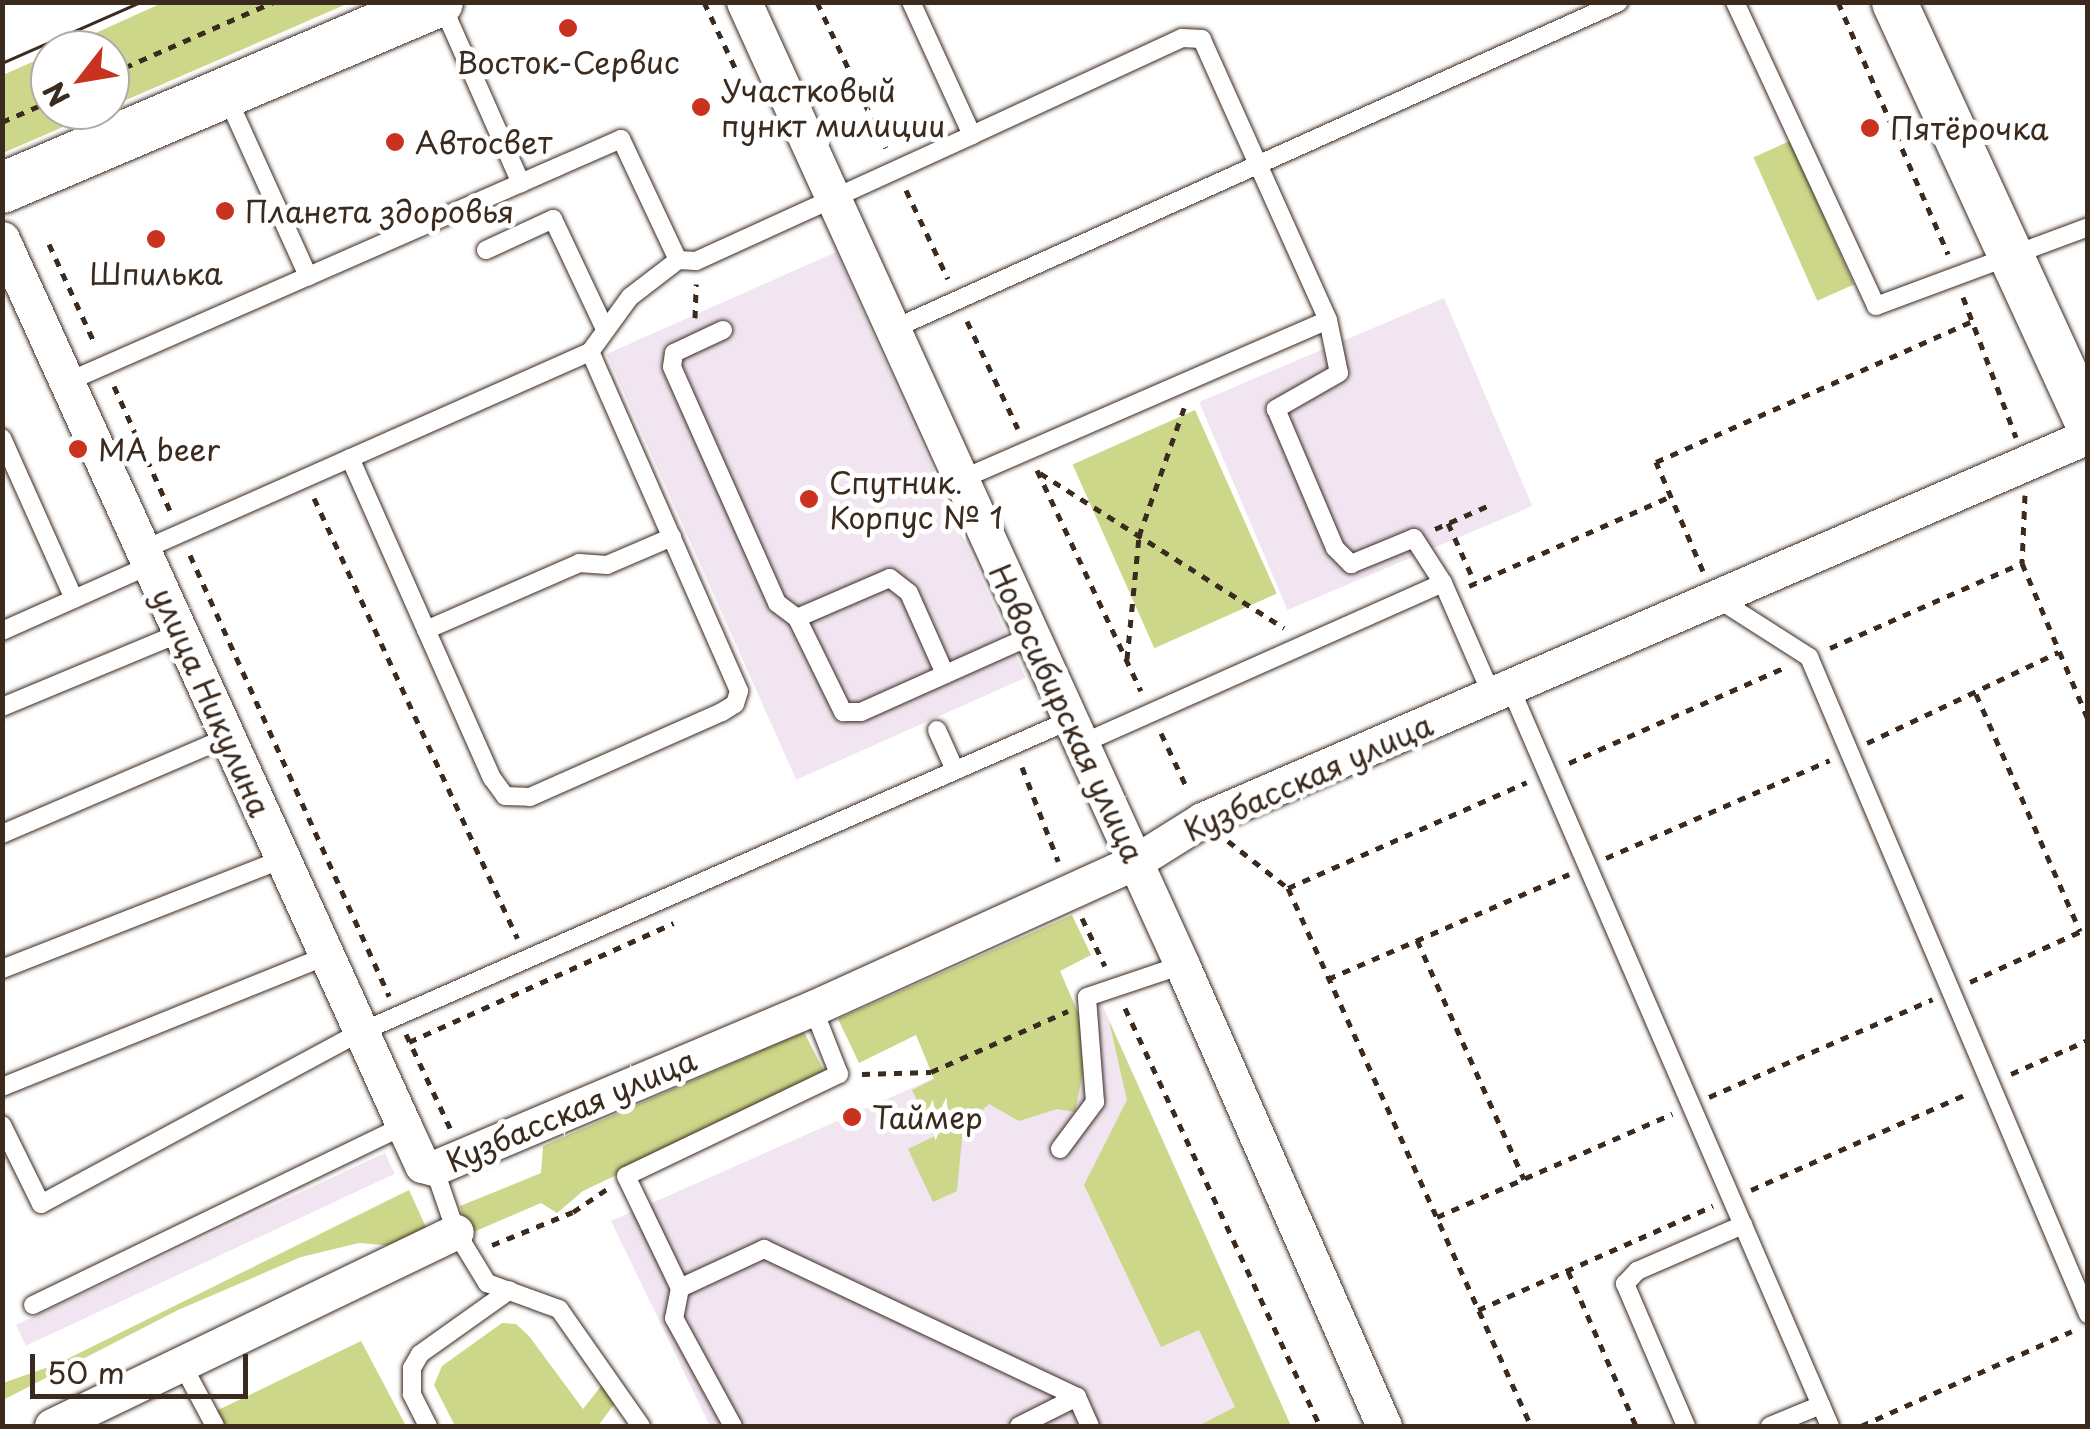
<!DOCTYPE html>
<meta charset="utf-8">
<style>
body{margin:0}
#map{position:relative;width:2090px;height:1429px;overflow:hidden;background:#fff;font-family:"Playpen Sans",sans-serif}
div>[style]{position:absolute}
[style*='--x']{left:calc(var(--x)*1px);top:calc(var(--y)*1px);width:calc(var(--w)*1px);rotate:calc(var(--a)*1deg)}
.built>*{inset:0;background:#f0e5f1;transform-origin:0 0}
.green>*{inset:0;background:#ccd78a;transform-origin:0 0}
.path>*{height:5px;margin-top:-2.5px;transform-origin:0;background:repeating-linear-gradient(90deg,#3b2a1e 0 8px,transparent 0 16px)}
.roads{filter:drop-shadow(0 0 2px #3b2a1e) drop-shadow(0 0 2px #3b2a1e)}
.service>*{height:18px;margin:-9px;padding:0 9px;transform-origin:9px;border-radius:9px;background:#fff}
.minor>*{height:35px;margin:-17.5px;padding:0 17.5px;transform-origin:17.5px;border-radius:17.5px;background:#fff}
.tertiary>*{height:45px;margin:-22.5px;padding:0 22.5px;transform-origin:22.5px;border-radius:22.5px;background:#fff}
.secondary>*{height:50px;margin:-25px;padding:0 25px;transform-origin:25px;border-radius:25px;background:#fff}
.tram>*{height:2.5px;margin:-1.25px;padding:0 1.25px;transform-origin:1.25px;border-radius:1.25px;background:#3b2a1e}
.dots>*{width:28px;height:28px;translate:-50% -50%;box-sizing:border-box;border:5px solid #fff;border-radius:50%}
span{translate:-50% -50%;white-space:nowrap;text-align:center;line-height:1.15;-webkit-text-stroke:10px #fff;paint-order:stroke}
.poi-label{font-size:30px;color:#3b2a1e}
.left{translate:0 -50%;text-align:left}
.street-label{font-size:30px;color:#3b2a1e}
.frame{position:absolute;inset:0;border:5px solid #3b2a1e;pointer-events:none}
.north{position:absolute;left:30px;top:30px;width:100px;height:100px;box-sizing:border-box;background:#fff;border:2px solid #b1aaa5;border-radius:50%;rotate:239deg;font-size:28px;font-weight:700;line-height:40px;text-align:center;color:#3b2a1e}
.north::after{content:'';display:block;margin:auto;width:35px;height:45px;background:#c8321e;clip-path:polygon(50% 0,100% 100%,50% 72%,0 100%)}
.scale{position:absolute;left:30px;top:1354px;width:218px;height:45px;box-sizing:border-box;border:5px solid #3b2a1e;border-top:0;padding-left:12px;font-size:30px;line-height:35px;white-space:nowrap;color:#3b2a1e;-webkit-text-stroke:8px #fff;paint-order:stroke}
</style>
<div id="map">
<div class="built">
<i style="left:836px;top:252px;width:466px;height:251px;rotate:66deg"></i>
<i style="left:1444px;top:298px;width:226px;height:266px;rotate:67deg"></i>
<i style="clip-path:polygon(1102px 1004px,1291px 1426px,710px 1426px,611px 1221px)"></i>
<i style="left:385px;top:1153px;width:23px;height:407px;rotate:65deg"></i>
</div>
<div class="green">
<i style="clip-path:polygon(162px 3px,162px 2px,349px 3px,110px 107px,110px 50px,58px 50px)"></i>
<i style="clip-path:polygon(50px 54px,50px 110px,102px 110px,3px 153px,3px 75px)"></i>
<i style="left:1790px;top:141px;width:157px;height:40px;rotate:66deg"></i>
<i style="left:1195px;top:410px;width:201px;height:134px;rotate:66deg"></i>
<i style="clip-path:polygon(1072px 915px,1091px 955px,1060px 971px,1079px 1015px,1083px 1072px,1075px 1112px,1057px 1109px,1019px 1121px,989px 1104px,963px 1128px,957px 1191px,933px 1202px,908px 1149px,935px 1136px,912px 1090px,934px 1079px,916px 1035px,859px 1063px,838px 1019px)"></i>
<i style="clip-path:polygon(1109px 1021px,1291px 1426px,1198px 1426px,1235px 1407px,1199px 1330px,1161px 1347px,1084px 1185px,1127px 1100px)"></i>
<i style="clip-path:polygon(804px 1032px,826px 1075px,583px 1191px,557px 1213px,541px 1203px,469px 1234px,460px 1206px,541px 1173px,543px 1146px)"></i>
<i style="clip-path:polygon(409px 1190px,430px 1236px,406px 1247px,359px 1243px,301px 1257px,178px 1310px,3px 1400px,3px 1383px,57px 1364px)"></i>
<i style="clip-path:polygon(502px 1323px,516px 1324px,529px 1336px,583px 1409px,602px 1385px,615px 1403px,598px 1426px,455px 1426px,434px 1385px,442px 1366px)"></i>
<i style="clip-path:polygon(361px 1341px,406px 1426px,225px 1426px,216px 1411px)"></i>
</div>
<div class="path">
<i style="--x:704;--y:2;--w:82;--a:64.7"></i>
<i style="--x:817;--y:2;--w:161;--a:64.7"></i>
<i style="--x:1838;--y:2;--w:275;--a:66.4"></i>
<i style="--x:110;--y:74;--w:178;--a:-23.8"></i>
<i style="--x:2;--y:122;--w:52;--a:-23.6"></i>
<i style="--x:906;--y:190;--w:98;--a:64.7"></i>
<i style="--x:49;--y:244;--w:110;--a:65.3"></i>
<i style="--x:1963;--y:297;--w:150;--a:69.3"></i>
<i style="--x:695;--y:318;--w:34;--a:-88"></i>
<i style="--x:967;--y:321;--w:119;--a:64.7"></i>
<i style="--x:114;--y:386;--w:139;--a:65.8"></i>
<i style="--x:1037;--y:470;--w:244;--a:64.8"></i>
<i style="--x:1040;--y:473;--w:289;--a:32.4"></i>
<i style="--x:2025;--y:495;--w:68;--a:92.5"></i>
<i style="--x:2022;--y:563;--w:169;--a:67.1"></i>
<i style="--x:314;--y:498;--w:485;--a:65.2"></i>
<i style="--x:1448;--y:523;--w:66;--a:65.8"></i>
<i style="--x:1435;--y:529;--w:62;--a:-23.7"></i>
<i style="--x:190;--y:555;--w:484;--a:65.7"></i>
<i style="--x:1703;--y:571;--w:119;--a:-113.3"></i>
<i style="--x:1656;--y:462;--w:344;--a:-24"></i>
<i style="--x:1469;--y:586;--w:221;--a:-24"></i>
<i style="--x:1830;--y:648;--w:210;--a:-23.9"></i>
<i style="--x:1127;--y:659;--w:124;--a:-84.4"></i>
<i style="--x:1139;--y:536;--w:136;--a:-70.6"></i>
<i style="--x:1976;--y:694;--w:259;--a:66.3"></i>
<i style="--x:1161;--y:733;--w:63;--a:64.7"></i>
<i style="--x:1867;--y:743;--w:212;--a:-25.4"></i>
<i style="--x:1569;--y:763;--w:234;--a:-23.9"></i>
<i style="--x:1022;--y:767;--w:101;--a:69"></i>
<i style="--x:1228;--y:841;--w:76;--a:38.1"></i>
<i style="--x:1288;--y:888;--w:590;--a:65.69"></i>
<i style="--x:1606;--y:858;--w:244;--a:-23.6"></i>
<i style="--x:1288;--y:888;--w:261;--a:-23.9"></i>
<i style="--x:1082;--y:918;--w:53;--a:64.4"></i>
<i style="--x:1417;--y:940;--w:262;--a:65.9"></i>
<i style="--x:1328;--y:979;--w:263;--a:-23.5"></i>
<i style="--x:1970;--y:982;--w:130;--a:-24.6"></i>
<i style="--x:1125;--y:1008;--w:461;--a:65"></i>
<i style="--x:406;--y:1034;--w:104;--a:64.9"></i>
<i style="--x:409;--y:1042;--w:290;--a:-24.2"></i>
<i style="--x:862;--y:1074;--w:69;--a:-1.7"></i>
<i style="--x:931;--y:1072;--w:150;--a:-24"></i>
<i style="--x:2011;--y:1074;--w:84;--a:-23.8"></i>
<i style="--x:1709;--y:1097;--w:244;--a:-23.6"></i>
<i style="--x:1751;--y:1190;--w:239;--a:-24"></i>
<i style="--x:1437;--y:1217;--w:257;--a:-23.7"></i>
<i style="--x:492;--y:1245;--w:87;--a:-22.2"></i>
<i style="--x:573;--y:1212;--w:41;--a:-34.1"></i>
<i style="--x:1568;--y:1271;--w:169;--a:66.3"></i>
<i style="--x:1478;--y:1310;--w:257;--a:-23.9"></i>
<i style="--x:1861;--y:1426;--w:231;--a:-24.2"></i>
</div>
<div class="roads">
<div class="service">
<i style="--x:1735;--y:2;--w:335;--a:65.1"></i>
<i style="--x:1876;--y:306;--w:226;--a:-20.4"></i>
<i style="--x:442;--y:5;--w:195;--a:66.1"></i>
<i style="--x:226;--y:95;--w:199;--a:65.6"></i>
<i style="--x:486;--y:250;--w:74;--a:-24.8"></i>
<i style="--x:553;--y:219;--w:119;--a:64.7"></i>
<i style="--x:1328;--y:320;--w:54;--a:78.3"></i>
<i style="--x:1339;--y:373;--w:73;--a:150.3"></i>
<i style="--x:1276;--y:409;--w:151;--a:67"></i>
<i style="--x:1335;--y:548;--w:23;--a:45"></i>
<i style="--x:1351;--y:564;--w:68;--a:-22.4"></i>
<i style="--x:1414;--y:538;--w:54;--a:57.2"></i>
<i style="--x:1443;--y:583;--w:122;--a:66.4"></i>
<i style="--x:723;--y:330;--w:54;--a:154.9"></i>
<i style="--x:674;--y:353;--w:14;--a:98"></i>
<i style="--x:672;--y:367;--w:258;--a:66"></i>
<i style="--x:777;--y:603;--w:25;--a:37"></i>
<i style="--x:797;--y:618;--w:105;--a:63.9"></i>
<i style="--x:843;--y:712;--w:18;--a:0"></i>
<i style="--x:861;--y:712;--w:186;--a:-24.1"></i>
<i style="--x:891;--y:330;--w:798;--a:-24.25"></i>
<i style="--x:67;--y:382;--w:605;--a:-23.68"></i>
<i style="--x:621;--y:139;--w:134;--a:64.8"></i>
<i style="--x:678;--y:260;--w:18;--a:3"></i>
<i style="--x:696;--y:261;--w:303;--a:-24.5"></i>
<i style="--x:972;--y:135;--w:146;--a:-114.6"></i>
<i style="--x:2;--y:438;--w:176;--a:65.9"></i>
<i style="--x:350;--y:458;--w:350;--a:66.1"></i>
<i style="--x:492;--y:778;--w:22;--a:54"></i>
<i style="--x:505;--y:796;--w:25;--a:2"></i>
<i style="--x:530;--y:797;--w:210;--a:-23.9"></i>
<i style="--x:722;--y:712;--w:15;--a:-32"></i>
<i style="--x:735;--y:704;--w:14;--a:-73"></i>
<i style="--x:739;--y:691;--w:370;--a:-113.7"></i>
<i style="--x:960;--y:480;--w:401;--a:-23.5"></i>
<i style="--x:1328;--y:320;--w:308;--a:-114.2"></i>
<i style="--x:1202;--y:39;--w:20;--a:-177"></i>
<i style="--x:1182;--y:38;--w:231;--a:155.2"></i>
<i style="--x:143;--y:550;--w:489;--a:-23.9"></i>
<i style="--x:590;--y:352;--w:68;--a:-54"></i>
<i style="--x:630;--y:297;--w:61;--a:-37.6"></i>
<i style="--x:1715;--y:597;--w:112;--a:32.6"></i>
<i style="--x:1809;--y:657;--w:714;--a:66.99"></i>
<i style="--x:797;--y:618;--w:101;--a:-23.3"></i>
<i style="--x:890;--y:578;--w:24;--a:38"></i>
<i style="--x:909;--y:593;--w:89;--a:66"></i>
<i style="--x:426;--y:630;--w:167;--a:-23.6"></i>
<i style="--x:579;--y:563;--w:28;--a:4"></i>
<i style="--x:607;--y:565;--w:71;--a:-23.3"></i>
<i style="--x:2;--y:631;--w:162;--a:-24"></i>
<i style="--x:1510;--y:687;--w:805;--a:66.59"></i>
<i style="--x:2;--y:707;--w:193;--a:-22.6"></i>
<i style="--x:937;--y:730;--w:44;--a:65.8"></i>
<i style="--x:1081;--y:744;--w:396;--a:-24"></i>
<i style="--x:2;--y:834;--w:246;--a:-23.2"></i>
<i style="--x:2;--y:969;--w:302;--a:-21.4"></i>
<i style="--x:813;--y:1008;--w:71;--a:68.5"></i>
<i style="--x:839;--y:1074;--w:236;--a:154.4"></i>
<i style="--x:626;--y:1176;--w:124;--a:64.3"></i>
<i style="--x:680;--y:1288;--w:93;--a:-24.9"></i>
<i style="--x:764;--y:1249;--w:346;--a:25.3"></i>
<i style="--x:1077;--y:1397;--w:32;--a:66"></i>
<i style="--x:2;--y:1087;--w:350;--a:-22"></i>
<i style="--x:2;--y:1125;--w:88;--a:63.7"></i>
<i style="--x:41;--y:1204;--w:363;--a:-28.3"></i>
<i style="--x:361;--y:1032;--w:775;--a:-23.75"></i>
<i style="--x:1060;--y:1149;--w:59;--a:-53.3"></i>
<i style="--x:1095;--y:1102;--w:105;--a:-94.4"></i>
<i style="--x:1087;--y:997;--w:100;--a:-18.6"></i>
<i style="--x:434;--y:1168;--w:68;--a:71"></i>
<i style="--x:456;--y:1232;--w:60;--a:58.7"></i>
<i style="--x:487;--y:1283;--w:77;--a:19.9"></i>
<i style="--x:559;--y:1309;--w:143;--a:55"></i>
<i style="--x:680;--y:1288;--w:31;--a:101"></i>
<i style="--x:674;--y:1318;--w:123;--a:61.4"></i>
<i style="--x:33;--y:1305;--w:412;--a:-25.8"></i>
<i style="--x:183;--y:1366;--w:68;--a:61.9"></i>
<i style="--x:428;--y:1426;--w:36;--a:-117"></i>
<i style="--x:412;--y:1394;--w:26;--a:-90"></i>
<i style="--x:412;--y:1368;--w:16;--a:-60"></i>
<i style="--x:420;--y:1354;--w:110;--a:-35.4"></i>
<i style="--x:1019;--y:1426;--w:65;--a:-26.6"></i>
<i style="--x:1686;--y:1426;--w:155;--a:-113.2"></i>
<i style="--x:1625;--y:1284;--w:18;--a:-47"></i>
<i style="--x:1637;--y:1271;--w:116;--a:-23.5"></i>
<i style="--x:1770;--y:1426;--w:55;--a:-22.4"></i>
</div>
<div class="minor">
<i style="--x:744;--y:2;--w:1058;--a:65.54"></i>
<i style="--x:1182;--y:965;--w:503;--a:66.34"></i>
<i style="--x:2;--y:239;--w:974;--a:65.62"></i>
<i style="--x:404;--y:1126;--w:43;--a:65.2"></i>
<i style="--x:422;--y:1165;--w:12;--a:14"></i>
<i style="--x:434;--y:1168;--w:411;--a:-22.9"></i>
<i style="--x:813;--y:1008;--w:354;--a:-24.4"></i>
<i style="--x:1135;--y:862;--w:79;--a:-32.1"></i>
<i style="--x:1202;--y:820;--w:966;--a:-23.43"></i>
<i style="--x:52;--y:1426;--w:448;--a:-25.7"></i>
</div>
<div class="tertiary">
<i style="--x:1894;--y:2;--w:464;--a:65.3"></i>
</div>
<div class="secondary">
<i style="--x:2;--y:188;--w:474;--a:-23.1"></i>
</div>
</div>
<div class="tram">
<i style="--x:2;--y:63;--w:151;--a:-23.8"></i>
</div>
<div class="dots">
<i style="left:568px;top:28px;background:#c8321e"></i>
<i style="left:701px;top:107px;background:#c8321e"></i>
<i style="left:1870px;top:128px;background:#c8321e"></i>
<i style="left:395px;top:142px;background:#c8321e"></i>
<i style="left:225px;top:211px;background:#c8321e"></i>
<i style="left:156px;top:239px;background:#c8321e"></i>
<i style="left:78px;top:449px;background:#c8321e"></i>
<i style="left:809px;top:499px;background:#c8321e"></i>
<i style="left:852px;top:1117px;background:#c8321e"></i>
</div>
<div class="poi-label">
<span style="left:568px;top:62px">Восток-Сервис</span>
<span class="left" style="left:721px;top:107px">Участковый<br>пункт милиции</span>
<span class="left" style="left:1890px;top:128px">Пятёрочка</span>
<span class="left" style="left:415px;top:142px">Автосвет</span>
<span class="left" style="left:245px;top:211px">Планета здоровья</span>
<span style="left:156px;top:273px">Шпилька</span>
<span class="left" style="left:98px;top:449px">MA beer</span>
<span class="left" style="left:829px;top:499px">Спутник.<br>Корпус № 1</span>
<span class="left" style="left:872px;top:1117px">Таймер</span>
</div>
<div class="street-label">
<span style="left:212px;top:702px;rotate:66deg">улица Никулина</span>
<span style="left:1067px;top:713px;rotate:65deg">Новосибирская улица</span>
<span style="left:1308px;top:777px;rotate:-24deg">Кузбасская улица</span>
<span style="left:571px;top:1110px;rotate:-23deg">Кузбасская улица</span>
</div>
<div class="frame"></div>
<div class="north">N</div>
<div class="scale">50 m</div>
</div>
